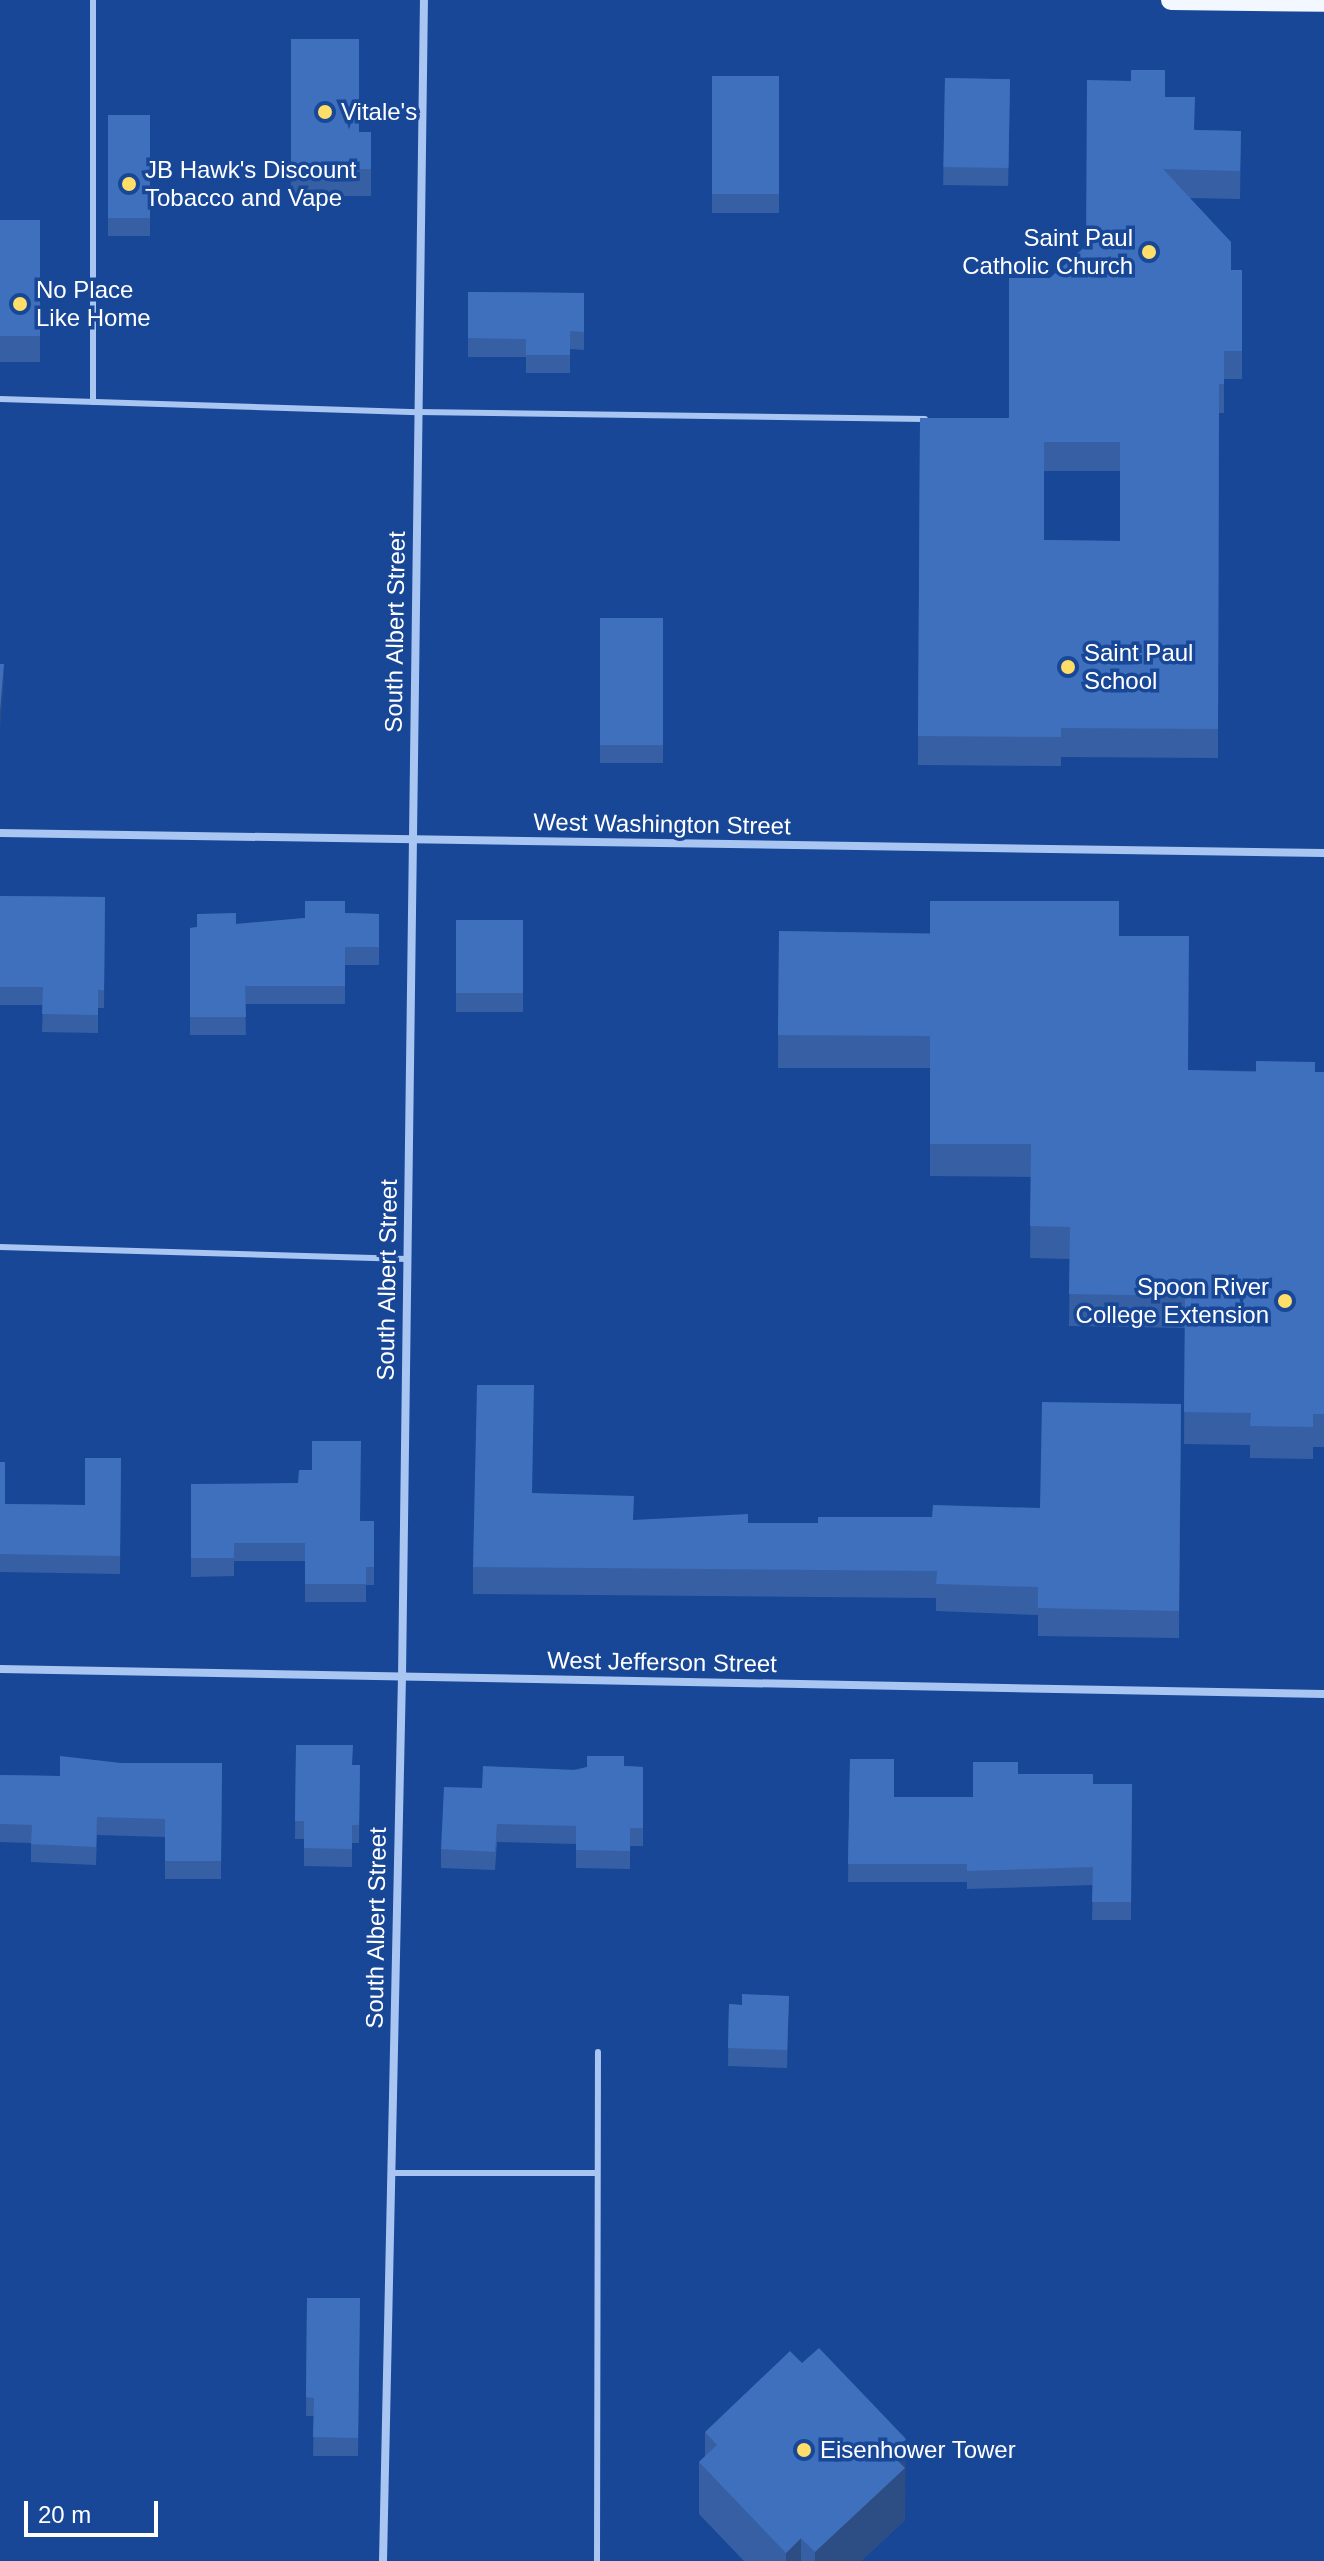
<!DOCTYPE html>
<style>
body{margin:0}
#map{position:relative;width:1324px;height:2561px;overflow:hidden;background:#174796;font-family:Helvetica,sans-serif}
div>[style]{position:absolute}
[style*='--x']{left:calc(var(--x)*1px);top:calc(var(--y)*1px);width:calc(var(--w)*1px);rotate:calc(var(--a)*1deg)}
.lane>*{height:6px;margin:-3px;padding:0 3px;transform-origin:3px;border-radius:3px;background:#a9c5f1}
.street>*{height:8px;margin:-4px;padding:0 4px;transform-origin:4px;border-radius:4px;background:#a9c5f1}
.primary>*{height:20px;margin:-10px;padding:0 10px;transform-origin:10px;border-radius:10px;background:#f3f7ff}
.wall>*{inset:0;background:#3660a3;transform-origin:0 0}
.shaded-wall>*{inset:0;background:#2c4e85}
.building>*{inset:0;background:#3f70be;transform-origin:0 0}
.dots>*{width:22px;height:22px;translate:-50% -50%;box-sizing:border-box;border:4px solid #174796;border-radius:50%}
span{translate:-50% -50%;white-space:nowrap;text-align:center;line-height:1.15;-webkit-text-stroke:7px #174796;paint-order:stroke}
.poi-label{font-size:24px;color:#fff}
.left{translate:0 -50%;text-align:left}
.right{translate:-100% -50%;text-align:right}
.street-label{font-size:24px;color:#fff}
.scale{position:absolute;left:24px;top:2501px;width:134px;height:36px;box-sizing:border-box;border:4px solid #fff;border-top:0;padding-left:10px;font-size:24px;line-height:28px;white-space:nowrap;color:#fff;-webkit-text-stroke:6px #174796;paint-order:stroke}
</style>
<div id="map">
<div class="lane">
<i style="--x:93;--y:0;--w:402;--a:90"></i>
<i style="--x:0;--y:399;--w:418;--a:1.8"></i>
<i style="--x:418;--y:412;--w:507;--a:0.79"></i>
<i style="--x:0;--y:1247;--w:407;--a:1.7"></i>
<i style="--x:391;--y:2173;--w:206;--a:0"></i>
<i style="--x:597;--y:2561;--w:509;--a:-89.89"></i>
</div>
<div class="street">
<i style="--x:0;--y:833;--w:1324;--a:0.87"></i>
<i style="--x:0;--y:1669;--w:1324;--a:1.08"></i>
<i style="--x:383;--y:2561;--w:884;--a:-88.77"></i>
<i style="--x:402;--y:1677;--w:1677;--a:-89.25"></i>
</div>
<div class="primary">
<i style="--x:1171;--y:0;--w:153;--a:0.7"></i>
</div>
<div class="wall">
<i style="clip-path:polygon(291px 39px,359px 132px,371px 132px,371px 196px,291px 196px)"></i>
<i style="left:712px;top:76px;width:67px;height:137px"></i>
<i style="left:945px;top:78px;width:65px;height:107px;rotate:1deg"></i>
<i style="clip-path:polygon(evenodd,1165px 97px,1195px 130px,1241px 131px,1240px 199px,1190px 198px,1231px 270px,1242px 270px,1242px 379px,1224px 379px,1224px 413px,1219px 413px,1218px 758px,1061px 757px,1061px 766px,918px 765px,920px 418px,1009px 418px,1050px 278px,1086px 246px,1165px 97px,1044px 471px,1120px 471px,1120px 541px,1044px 540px,1044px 471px)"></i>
<i style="left:108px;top:115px;width:42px;height:121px"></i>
<i style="left:0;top:220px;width:40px;height:142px"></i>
<i style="clip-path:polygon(468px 292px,584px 293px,584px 350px,570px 349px,570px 373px,526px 373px,526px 357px,468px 357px)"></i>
<i style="left:600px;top:618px;width:63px;height:145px"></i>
<i style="clip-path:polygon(0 896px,105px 897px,104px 1008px,98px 1008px,98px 1033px,42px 1032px,43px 1005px,0 1005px)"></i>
<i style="clip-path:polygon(345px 913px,379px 914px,379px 965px,345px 965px,345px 1004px,245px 1004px,246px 1035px,190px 1035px,190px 928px,305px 918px)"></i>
<i style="left:456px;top:920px;width:67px;height:92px"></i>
<i style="clip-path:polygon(779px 931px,1119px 936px,1188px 1070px,1324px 1072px,1324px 1447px,1313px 1447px,1313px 1459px,1250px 1458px,1250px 1445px,1184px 1444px,1185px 1328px,1069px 1326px,1070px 1259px,1030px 1258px,1031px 1177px,930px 1176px,930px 1068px,778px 1068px)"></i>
<i style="clip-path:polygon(1181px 1404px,1179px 1638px,1038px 1636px,1038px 1615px,936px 1611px,936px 1598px,473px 1594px,473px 1567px,533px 1493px,634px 1520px,748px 1523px,818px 1523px,932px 1517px,1040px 1508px)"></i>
<i style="clip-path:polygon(121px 1458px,120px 1574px,0 1572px,0 1462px,5px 1504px,85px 1505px)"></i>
<i style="clip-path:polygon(191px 1484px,360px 1521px,374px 1521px,374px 1585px,366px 1585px,366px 1602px,305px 1602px,305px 1561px,234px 1561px,234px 1576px,191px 1577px)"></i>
<i style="clip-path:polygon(296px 1745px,353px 1765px,360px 1765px,359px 1843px,352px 1843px,352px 1867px,304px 1866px,304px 1839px,295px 1839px)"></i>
<i style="clip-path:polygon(850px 1759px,894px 1797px,973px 1797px,1018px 1774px,1093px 1784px,1132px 1784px,1131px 1920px,1092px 1920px,1093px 1885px,967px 1889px,967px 1882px,848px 1882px)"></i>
<i style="clip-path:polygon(121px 1763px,222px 1763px,221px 1879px,165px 1879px,165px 1837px,97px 1835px,96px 1865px,31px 1862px,31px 1843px,0 1842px,0 1775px,60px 1776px)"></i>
<i style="clip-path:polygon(624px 1766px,643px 1767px,643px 1846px,630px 1846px,630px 1869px,576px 1868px,576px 1844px,497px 1842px,495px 1870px,441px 1868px,441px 1849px,482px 1788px,587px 1767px)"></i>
<i style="clip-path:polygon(789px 1996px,787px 2068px,728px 2066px,729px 2004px,742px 2005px)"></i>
<i style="clip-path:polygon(307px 2298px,360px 2298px,358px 2456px,313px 2456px,314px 2416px,306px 2416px)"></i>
<i style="clip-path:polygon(705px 2432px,906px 2492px,905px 2493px,905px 2520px,861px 2561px,744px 2561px,699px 2514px,699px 2462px,705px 2456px)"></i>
</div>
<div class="shaded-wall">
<i style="clip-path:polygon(4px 664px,4px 682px,0 729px,0 711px)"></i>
<i style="clip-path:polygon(906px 2439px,905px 2520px,861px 2561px,815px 2561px,815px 2552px,891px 2454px)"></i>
<i style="clip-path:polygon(801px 2538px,801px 2561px,786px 2561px,786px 2553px)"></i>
</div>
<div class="building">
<i style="clip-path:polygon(291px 39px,359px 39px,359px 132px,371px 132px,371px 169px,291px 169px)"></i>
<i style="clip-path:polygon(evenodd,1131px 70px,1165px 70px,1165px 97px,1195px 97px,1194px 130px,1241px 131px,1240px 171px,1163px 169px,1231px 242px,1231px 270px,1242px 270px,1242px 351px,1224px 351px,1224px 384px,1219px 384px,1218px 729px,1061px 728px,1061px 737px,918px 736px,920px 418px,1009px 418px,1009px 278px,1050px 278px,1086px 246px,1087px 80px,1131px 81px,1131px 70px,1044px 442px,1120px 442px,1120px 541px,1044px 540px,1044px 442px)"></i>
<i style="left:712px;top:76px;width:67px;height:118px"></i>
<i style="left:945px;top:78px;width:65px;height:89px;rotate:1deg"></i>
<i style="left:108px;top:115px;width:42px;height:103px"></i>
<i style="left:0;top:220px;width:40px;height:116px"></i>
<i style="clip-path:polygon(468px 292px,584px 293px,584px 332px,570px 331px,570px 355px,526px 355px,526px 339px,468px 338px)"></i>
<i style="left:600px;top:618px;width:63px;height:127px"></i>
<i style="clip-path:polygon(0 664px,4px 664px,0 711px)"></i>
<i style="clip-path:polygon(0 896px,105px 897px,104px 990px,98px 990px,98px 1015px,42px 1014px,43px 987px,0 987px)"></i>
<i style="clip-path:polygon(305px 901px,345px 901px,345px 913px,379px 914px,379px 947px,345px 947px,345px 986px,245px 986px,246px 1017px,190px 1017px,190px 928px,197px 927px,197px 914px,236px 913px,236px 924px,305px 918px)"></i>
<i style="clip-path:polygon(930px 901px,1119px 901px,1119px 936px,1189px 936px,1188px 1070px,1256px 1072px,1256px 1061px,1315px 1062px,1315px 1072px,1324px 1072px,1324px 1414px,1313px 1414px,1313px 1427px,1250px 1426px,1251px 1413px,1184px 1412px,1185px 1296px,1069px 1294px,1070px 1227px,1030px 1226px,1031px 1144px,930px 1144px,930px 1036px,778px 1035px,779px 931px,930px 934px)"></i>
<i style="left:456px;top:920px;width:67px;height:73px"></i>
<i style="clip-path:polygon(477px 1385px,534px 1385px,532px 1493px,634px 1496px,633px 1520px,748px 1514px,748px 1523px,818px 1523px,818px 1517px,932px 1517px,933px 1505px,1040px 1508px,1042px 1402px,1181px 1404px,1179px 1611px,1038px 1608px,1038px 1587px,936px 1584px,937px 1571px,473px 1567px)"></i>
<i style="clip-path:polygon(312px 1441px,361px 1441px,360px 1521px,374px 1521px,374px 1567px,366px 1567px,366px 1584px,305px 1584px,305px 1543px,234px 1543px,234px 1558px,191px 1558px,191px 1484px,298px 1483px,299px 1470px,312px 1470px)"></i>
<i style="clip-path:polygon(85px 1458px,121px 1458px,120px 1556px,0 1554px,0 1462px,5px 1462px,5px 1504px,85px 1505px)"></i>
<i style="clip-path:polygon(296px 1745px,353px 1745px,352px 1765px,360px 1765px,359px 1825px,352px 1825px,352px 1849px,304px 1848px,304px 1821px,295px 1821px)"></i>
<i style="clip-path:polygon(60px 1756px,121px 1763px,222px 1763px,221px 1861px,165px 1861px,165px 1819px,97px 1817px,96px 1847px,31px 1844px,32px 1825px,0 1824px,0 1775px,60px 1776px)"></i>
<i style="clip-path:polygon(587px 1756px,624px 1756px,624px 1766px,643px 1767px,643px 1828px,630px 1828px,630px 1851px,576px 1850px,576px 1826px,497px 1824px,495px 1852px,441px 1849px,444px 1787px,482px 1788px,483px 1766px,576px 1770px,587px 1767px)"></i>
<i style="clip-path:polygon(850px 1759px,894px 1759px,894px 1797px,973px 1797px,973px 1762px,1018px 1762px,1018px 1774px,1093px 1774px,1093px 1784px,1132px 1784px,1131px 1902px,1092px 1902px,1093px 1867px,967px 1871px,967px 1864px,848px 1864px)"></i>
<i style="clip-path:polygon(742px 1994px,789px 1996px,787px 2050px,728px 2048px,729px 2004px,742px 2005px)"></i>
<i style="clip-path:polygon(307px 2298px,360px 2298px,358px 2438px,313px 2437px,314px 2398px,306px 2397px)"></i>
<i style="clip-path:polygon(819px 2348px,906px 2439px,891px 2454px,905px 2468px,815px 2552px,801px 2538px,786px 2553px,699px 2462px,717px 2445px,705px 2432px,790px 2351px,802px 2363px)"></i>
</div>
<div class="dots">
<i style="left:325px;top:112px;background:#ffdd69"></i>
<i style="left:129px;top:184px;background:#ffdd69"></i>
<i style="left:1149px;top:252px;background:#ffdd69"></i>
<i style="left:20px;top:304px;background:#ffdd69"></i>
<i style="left:1068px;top:667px;background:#ffdd69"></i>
<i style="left:1285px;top:1301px;background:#ffdd69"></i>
<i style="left:804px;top:2450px;background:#ffdd69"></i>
</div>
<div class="poi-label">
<span class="left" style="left:341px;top:112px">Vitale's</span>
<span class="left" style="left:145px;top:184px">JB Hawk's Discount<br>Tobacco and Vape</span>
<span class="right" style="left:1133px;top:252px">Saint Paul<br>Catholic Church</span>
<span class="left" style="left:36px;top:304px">No Place<br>Like Home</span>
<span class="left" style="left:1084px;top:667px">Saint Paul<br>School</span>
<span class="right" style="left:1269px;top:1301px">Spoon River<br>College Extension</span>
<span class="left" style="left:820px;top:2450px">Eisenhower Tower</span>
</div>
<div class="street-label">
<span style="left:395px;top:632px;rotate:-89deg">South Albert Street</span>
<span style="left:662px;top:824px;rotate:1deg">West Washington Street</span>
<span style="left:387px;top:1280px;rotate:-89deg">South Albert Street</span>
<span style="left:662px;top:1662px;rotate:1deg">West Jefferson Street</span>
<span style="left:376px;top:1928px;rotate:-89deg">South Albert Street</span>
</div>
<div class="scale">20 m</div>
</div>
